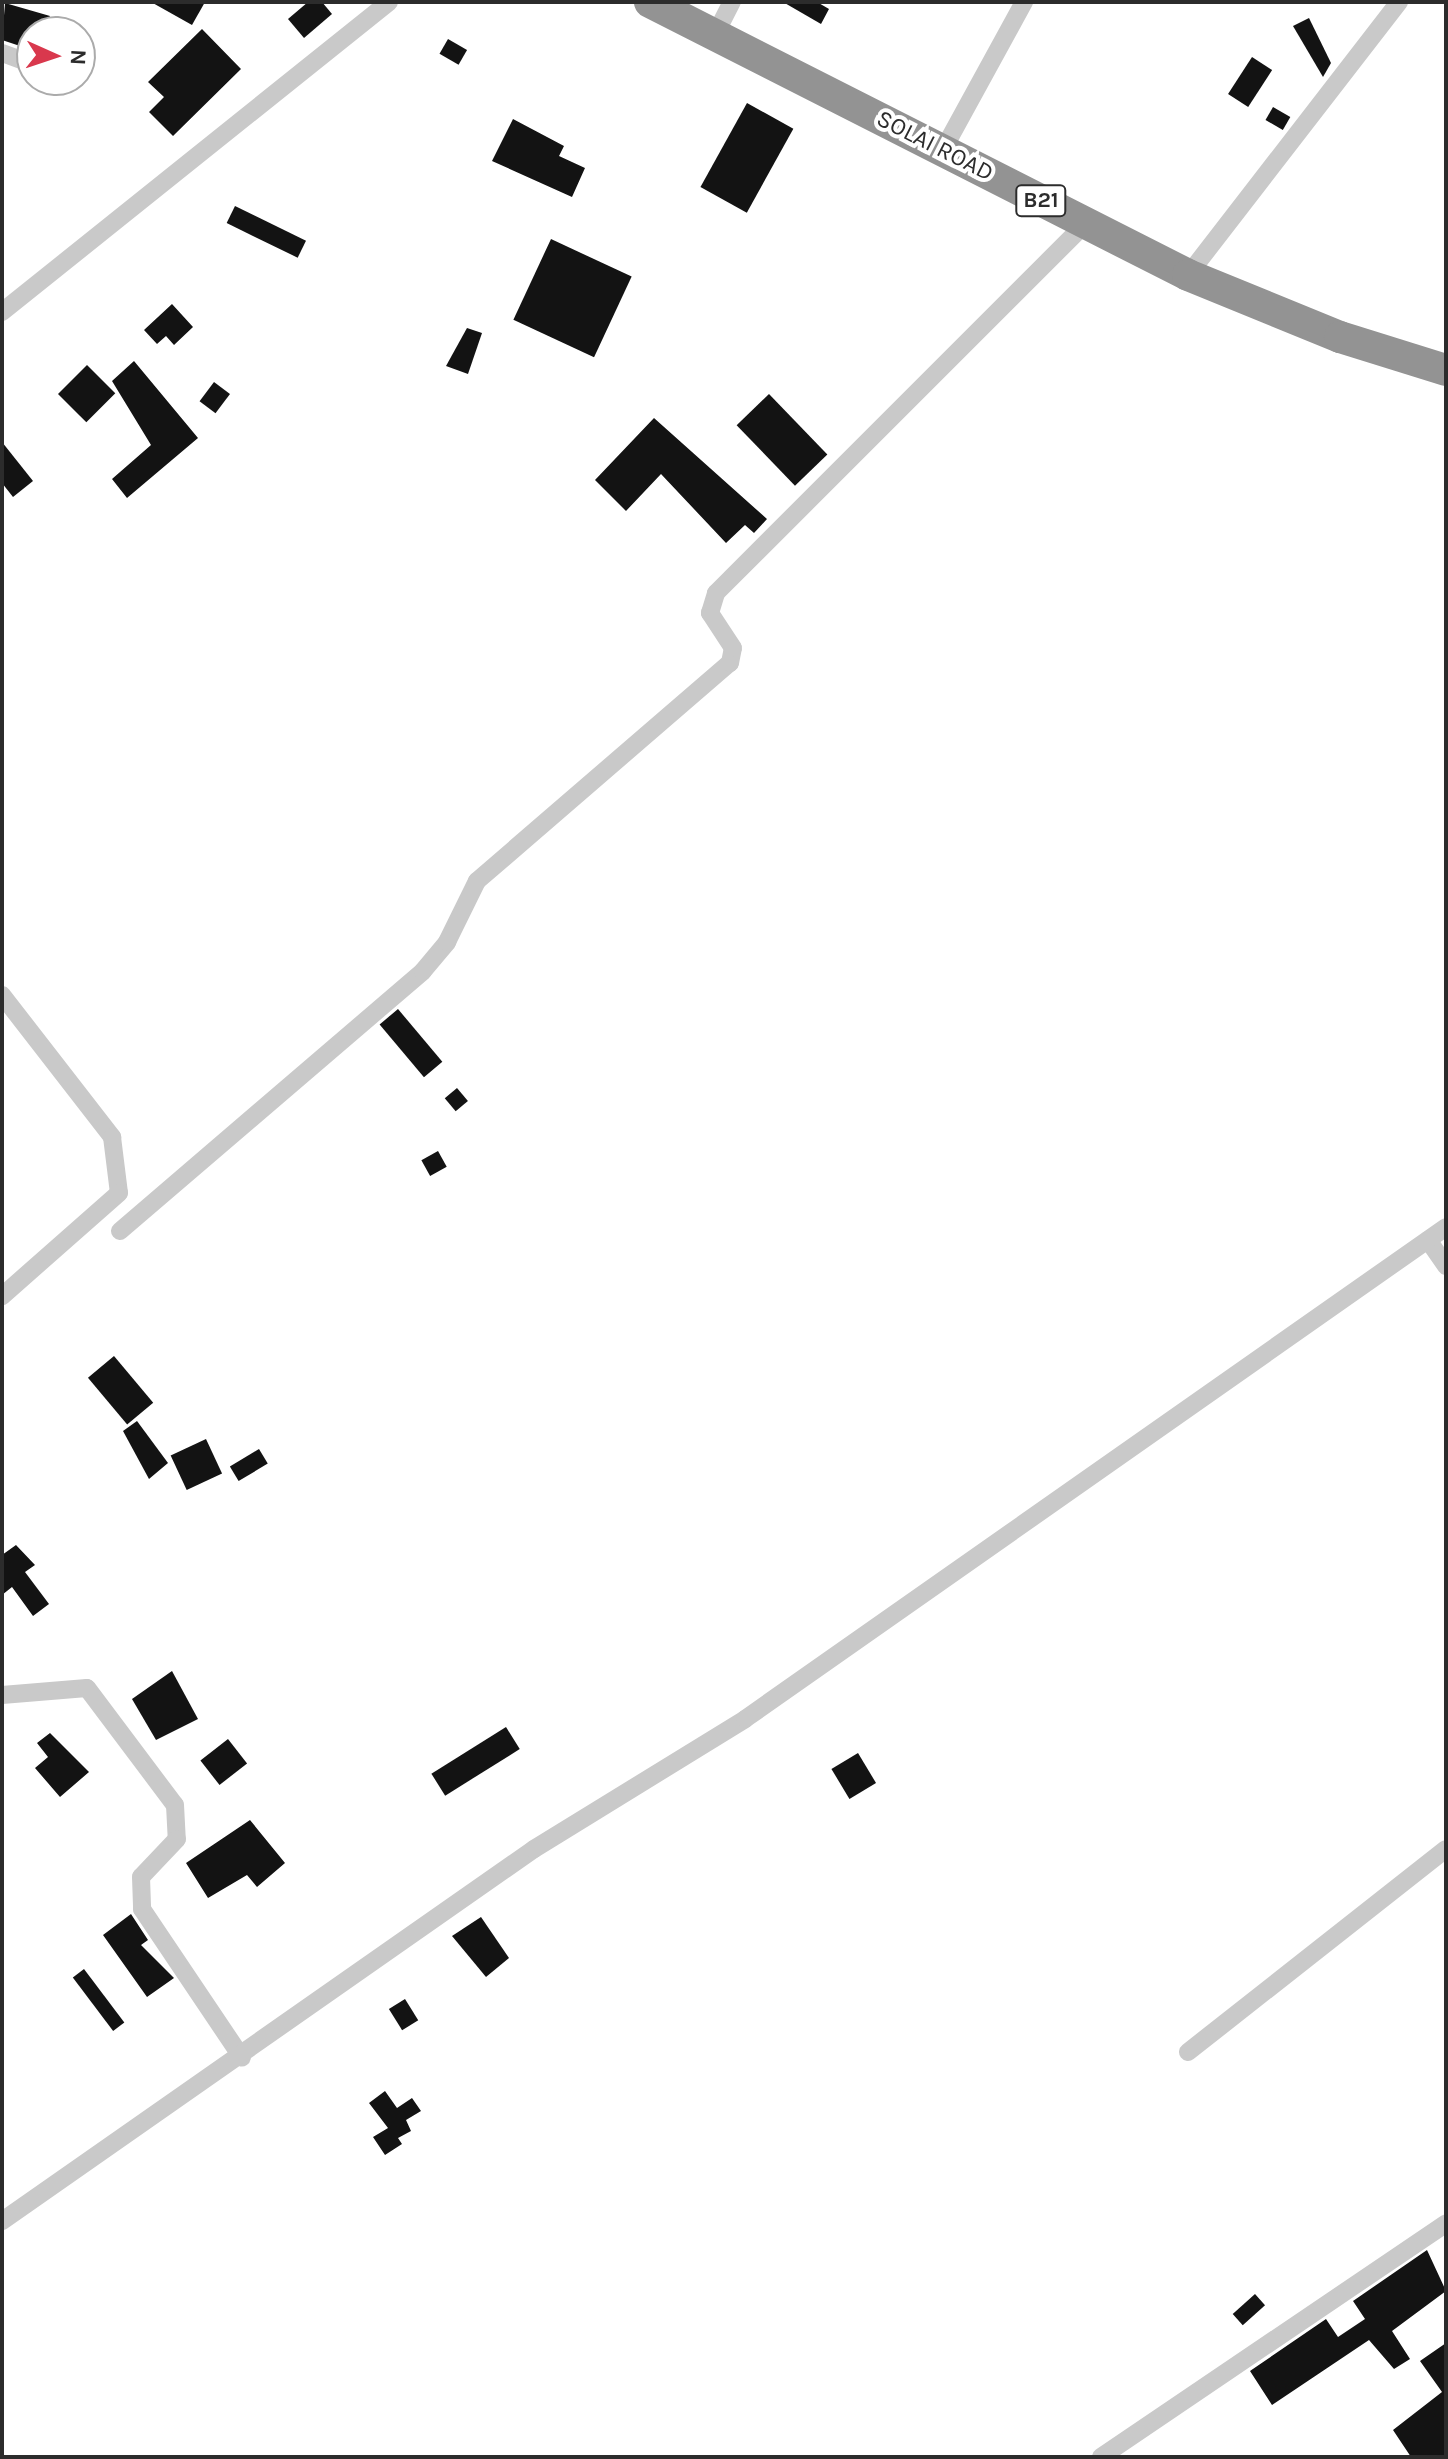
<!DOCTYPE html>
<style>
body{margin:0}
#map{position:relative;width:1448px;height:2459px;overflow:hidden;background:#fff;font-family:Karla,sans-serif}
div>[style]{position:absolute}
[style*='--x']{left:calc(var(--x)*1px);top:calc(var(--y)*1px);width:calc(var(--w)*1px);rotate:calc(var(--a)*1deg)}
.building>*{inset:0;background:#131313;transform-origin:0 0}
.street>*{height:18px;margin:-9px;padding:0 9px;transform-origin:9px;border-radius:9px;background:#c9c9c9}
.highway>*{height:32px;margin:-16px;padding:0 16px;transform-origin:16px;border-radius:16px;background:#939393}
span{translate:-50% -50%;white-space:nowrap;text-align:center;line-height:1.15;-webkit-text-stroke:8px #fff;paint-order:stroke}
.shield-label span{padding:2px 6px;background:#fff;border:2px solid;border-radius:6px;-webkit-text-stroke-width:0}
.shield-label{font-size:22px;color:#2c2c2c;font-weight:700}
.street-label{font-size:24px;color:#2c2c2c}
.frame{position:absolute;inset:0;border:4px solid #2c2c2c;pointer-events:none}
.north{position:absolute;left:16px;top:16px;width:80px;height:80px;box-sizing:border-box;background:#fff;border:2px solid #ababab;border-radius:50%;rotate:93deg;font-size:22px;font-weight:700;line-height:32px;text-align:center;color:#2c2c2c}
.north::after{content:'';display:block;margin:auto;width:28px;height:36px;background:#d9384d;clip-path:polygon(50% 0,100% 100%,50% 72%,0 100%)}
</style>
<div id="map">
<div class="building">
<i style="clip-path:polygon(151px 2px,205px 2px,192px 25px)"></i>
<i style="clip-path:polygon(308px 2px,322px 2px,332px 14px,304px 38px,288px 19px)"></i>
<i style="clip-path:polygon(783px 2px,817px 2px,829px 9px,821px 24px)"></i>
<i style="clip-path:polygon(5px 3px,50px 16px,41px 32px,32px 32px,32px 50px,2px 40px)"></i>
<i style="clip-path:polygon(1309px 18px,1331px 63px,1323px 77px,1293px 26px)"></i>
<i style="clip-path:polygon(202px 29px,241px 69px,173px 136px,149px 112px,164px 97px,148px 82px)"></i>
<i style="left:448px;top:39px;width:22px;height:17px;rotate:30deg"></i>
<i style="left:1252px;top:57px;width:24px;height:44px;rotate:33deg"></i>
<i style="left:747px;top:103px;width:53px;height:96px;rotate:29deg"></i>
<i style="left:1273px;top:107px;width:20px;height:15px;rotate:30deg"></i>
<i style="clip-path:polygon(513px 119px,564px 146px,559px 156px,585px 168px,572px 197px,492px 161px)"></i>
<i style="left:235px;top:206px;width:79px;height:19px;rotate:26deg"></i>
<i style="left:551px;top:239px;width:89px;height:89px;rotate:25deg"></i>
<i style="clip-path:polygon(172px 304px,193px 327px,174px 345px,166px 336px,157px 344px,144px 330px)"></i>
<i style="clip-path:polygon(467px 328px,482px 333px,468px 374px,446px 366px)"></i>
<i style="clip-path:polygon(134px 361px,198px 438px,127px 498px,112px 479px,151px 445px,112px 381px)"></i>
<i style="left:87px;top:365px;width:40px;height:41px;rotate:45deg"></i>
<i style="left:214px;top:382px;width:20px;height:24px;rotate:37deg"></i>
<i style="left:769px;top:394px;width:84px;height:45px;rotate:46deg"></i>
<i style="clip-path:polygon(654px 418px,767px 519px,754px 533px,745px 525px,726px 543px,661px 474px,626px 511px,595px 480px)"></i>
<i style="clip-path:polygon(2px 442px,33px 481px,13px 497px,2px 483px)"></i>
<i style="left:398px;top:1009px;width:69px;height:24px;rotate:50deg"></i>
<i style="left:457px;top:1088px;width:17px;height:16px;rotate:50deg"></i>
<i style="left:438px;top:1151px;width:18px;height:19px;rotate:61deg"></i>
<i style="left:114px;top:1356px;width:61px;height:34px;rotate:50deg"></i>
<i style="clip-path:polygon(137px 1421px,168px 1463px,149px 1479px,123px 1431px)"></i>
<i style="left:206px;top:1439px;width:38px;height:39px;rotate:65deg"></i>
<i style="left:259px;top:1449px;width:17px;height:34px;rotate:59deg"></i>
<i style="clip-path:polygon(16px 1545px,35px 1565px,25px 1572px,49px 1604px,33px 1616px,12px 1587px,2px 1595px,2px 1555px)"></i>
<i style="clip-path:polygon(172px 1671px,198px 1719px,156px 1740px,132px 1699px)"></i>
<i style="left:506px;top:1727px;width:26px;height:88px;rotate:58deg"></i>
<i style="clip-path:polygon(50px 1733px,89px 1772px,60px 1797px,35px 1768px,48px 1757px,37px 1743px)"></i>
<i style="left:228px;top:1739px;width:31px;height:35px;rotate:52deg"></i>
<i style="left:858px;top:1753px;width:35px;height:31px;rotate:59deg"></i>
<i style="clip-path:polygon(250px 1820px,285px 1863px,257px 1887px,247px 1875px,208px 1898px,186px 1863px)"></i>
<i style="clip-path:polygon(131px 1914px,148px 1940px,141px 1945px,174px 1978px,147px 1997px,103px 1935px)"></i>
<i style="clip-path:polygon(481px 1917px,509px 1958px,486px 1977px,452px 1936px)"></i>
<i style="left:84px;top:1969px;width:67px;height:14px;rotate:53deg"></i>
<i style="left:405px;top:1999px;width:25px;height:19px;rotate:58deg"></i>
<i style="clip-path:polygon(385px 2091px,397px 2108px,412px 2098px,421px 2111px,406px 2120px,411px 2131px,398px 2138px,402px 2144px,385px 2155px,373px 2137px,388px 2128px,369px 2103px)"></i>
<i style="clip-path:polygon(1427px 2250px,1446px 2291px,1392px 2331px,1410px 2359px,1394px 2369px,1369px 2340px,1272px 2405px,1250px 2371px,1326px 2319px,1338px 2337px,1365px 2319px,1353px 2301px)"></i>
<i style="left:1255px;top:2294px;width:15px;height:30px;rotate:48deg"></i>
<i style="clip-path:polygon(1446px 2343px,1446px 2457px,1411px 2457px,1393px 2430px,1442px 2392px,1420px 2361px)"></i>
</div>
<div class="street">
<i style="--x:715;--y:35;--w:37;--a:-63"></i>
<i style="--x:2;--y:53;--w:32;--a:20"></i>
<i style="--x:943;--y:150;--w:169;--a:-61.3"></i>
<i style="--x:1188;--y:275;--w:345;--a:-52.3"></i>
<i style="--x:2;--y:312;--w:496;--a:-38.7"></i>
<i style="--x:2;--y:995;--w:180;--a:52.2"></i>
<i style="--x:112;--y:1137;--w:56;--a:82.9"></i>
<i style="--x:119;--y:1193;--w:156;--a:138.6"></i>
<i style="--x:120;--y:1231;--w:399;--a:-40.6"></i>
<i style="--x:423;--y:971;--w:38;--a:-50"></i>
<i style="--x:447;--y:942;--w:68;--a:-63.8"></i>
<i style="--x:477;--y:881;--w:334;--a:-40.8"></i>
<i style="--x:730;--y:663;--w:15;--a:-79"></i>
<i style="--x:733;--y:648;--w:42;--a:-123.3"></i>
<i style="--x:710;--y:613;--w:21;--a:-73"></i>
<i style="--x:716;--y:593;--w:522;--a:-45"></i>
<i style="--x:1428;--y:1240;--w:32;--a:55"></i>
<i style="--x:2;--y:1695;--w:85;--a:-4.7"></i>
<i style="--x:87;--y:1688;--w:146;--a:53.1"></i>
<i style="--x:175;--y:1805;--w:34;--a:87"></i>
<i style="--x:177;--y:1839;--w:52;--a:133.5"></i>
<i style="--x:141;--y:1877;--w:32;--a:88"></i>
<i style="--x:142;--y:1909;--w:179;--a:56.1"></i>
<i style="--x:1188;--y:2052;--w:328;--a:-38.2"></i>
<i style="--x:2;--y:2221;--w:649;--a:-34.96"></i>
<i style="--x:534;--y:1849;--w:248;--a:-31.6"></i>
<i style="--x:745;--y:1719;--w:856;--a:-35.06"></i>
<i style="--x:1101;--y:2457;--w:417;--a:-34.1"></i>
</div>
<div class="highway">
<i style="--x:650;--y:2;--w:603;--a:26.9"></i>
<i style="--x:1188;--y:275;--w:164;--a:22.2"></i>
<i style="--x:1340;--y:337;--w:111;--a:17.3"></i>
</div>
<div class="shield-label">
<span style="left:1041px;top:201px">B21</span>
</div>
<div class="street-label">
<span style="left:935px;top:146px;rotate:27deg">SOLAI ROAD</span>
</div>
<div class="frame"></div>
<div class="north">N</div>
</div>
